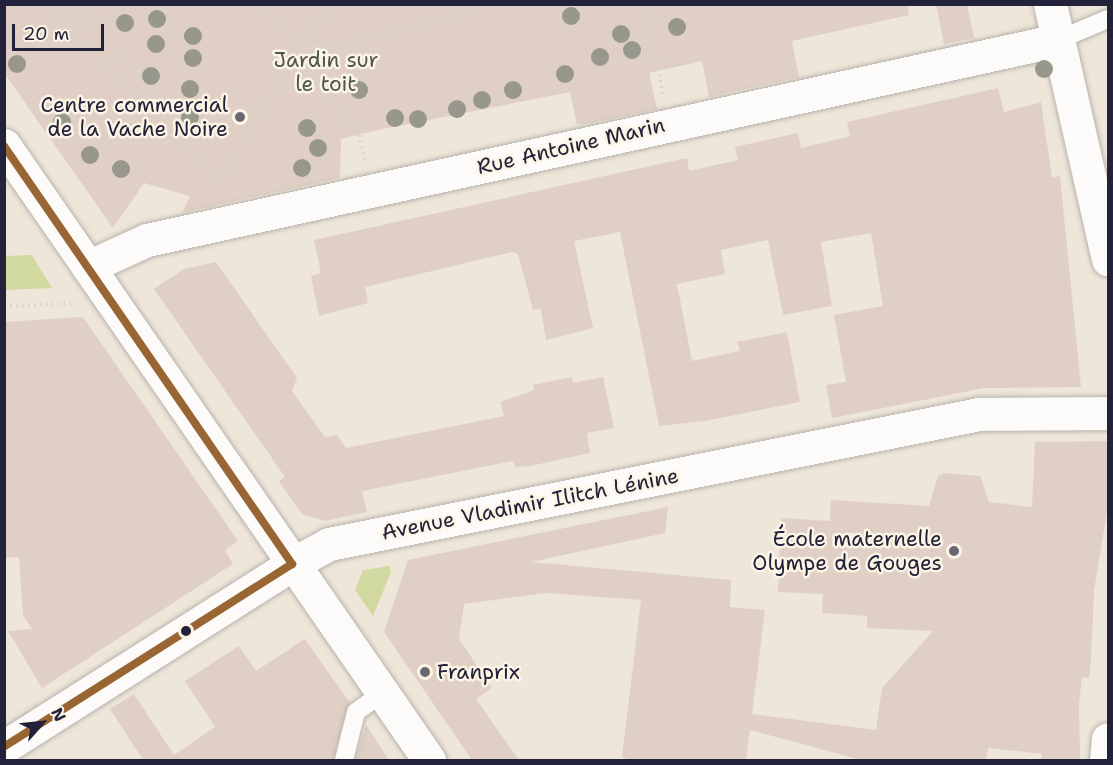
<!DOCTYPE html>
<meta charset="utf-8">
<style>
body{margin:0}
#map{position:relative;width:1113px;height:765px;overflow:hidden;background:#eee6d9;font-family:"Shantell Sans",sans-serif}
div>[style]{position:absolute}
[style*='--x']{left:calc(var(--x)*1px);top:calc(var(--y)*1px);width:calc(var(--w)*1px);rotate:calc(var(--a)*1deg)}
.green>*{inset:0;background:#d1d9a0}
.building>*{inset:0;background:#e0cfc4}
.path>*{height:4px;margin-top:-2px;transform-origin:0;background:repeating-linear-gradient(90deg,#d4d3d1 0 1.5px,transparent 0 6px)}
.roads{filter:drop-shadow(0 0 2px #b7b2ac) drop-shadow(0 0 2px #b7b2ac)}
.service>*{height:18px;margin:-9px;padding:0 9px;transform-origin:9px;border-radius:9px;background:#fcfbf9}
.minor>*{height:33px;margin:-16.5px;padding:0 16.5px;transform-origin:16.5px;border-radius:16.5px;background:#fcfbf9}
.tertiary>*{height:33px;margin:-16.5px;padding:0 16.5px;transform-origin:16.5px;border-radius:16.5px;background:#fcfbf9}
.secondary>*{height:33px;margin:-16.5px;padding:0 16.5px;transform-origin:16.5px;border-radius:16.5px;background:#fcfbf9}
.bus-1>*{height:8px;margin:-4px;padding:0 4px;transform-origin:4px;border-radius:4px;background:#963}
.trees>*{width:18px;height:18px;margin:-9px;border-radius:50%;background:#97978b}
.dots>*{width:16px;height:16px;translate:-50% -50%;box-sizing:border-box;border:3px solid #fcf5e5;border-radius:50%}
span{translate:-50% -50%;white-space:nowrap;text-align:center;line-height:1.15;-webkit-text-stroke:5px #fcf5e5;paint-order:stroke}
.park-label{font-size:21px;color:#4f564c}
.poi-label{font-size:21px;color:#22223b}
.right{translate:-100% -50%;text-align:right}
.left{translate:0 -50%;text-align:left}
.street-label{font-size:21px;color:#22223b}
.frame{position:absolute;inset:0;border:6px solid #22223b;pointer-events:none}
.north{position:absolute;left:12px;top:693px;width:60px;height:60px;-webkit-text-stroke:4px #fcf5e5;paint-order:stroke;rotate:63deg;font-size:16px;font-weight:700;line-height:24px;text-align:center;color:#22223b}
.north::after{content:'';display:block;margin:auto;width:21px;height:27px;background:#22223b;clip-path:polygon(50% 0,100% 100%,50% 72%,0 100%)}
.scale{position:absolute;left:12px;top:24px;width:92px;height:27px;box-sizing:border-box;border:3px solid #22223b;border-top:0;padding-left:8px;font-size:18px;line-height:21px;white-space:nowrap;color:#22223b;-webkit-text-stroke:4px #fcf5e5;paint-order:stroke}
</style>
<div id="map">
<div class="green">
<i style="clip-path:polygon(32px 255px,52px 288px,5px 290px,5px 256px)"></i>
<i style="clip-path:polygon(390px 566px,391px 572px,373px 616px,355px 590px,363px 570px)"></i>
</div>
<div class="building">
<i style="clip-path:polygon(4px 4px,908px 4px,909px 15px,792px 41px,799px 77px,709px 97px,702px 61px,649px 73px,657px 109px,587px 124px,577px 124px,570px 92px,373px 131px,341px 139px,340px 178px,182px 213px,190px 196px,144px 183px,113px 228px,4px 73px)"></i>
<i style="clip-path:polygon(936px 4px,967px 4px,974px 38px,944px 44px)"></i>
<i style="clip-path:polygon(998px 88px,1004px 112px,1041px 102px,1052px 178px,1060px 176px,1081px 387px,985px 388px,832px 418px,826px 385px,846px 382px,834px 315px,883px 306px,871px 233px,821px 242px,832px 306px,783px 315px,768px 240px,721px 250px,725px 274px,677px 284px,692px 361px,740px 351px,737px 342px,787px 332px,800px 402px,705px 421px,659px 426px,620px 232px,574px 241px,593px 328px,546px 340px,541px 309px,533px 310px,518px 254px,512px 252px,365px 287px,368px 303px,319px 316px,311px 276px,321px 273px,314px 240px,687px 158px,689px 171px,738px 160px,735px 147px,798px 133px,801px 148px,850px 136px,847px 122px)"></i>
<i style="clip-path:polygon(216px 262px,297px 378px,292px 391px,325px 437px,337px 435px,346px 448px,504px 416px,500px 402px,534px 390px,533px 385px,572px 377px,573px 383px,603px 377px,614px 428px,587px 433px,590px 453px,530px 466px,515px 467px,513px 461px,362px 491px,367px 512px,325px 521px,302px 514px,279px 481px,285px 477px,154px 289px,184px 269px)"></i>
<i style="clip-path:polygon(83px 317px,238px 541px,225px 550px,233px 564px,42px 688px,8px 631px,32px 629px,23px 615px,19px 557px,4px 558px,4px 322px)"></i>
<i style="clip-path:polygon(1108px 441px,1108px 506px,1094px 591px,1091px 659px,1089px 678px,1082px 677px,1079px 704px,1080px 760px,1041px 760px,1042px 754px,988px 748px,986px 760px,861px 760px,750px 730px,746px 760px,630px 760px,622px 757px,641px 600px,546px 593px,464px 604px,459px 639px,492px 688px,476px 699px,519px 760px,472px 760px,384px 632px,408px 560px,668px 507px,665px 533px,531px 562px,731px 580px,730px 607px,765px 610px,752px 714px,876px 730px,882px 688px,933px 631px,867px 628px,867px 616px,822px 613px,823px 594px,778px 592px,781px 518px,830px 521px,831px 500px,929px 506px,938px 476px,944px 473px,980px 476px,989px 502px,1032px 507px,1035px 442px)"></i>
<i style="clip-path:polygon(305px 639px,350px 703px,333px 760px,143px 760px,110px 709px,134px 694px,174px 755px,215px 727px,185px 681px,239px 646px,256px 671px)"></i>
<i style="clip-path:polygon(366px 725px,389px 760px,355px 760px)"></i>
</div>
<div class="path">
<i style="--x:46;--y:4;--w:247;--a:45.5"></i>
<i style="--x:219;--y:180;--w:189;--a:-57.7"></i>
<i style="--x:320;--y:20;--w:16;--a:-76"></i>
<i style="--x:68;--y:4;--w:50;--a:43.4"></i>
<i style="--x:90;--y:4;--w:35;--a:49"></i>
<i style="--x:113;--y:30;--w:14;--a:135"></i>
<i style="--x:103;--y:40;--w:148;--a:45"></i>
<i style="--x:258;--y:4;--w:62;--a:47"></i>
<i style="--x:644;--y:4;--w:93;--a:78.2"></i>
<i style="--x:294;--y:58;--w:153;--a:-14.4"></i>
<i style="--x:442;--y:20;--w:38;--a:-25"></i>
<i style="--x:294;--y:58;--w:101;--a:49.8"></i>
<i style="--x:359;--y:135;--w:25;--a:78"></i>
<i style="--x:4;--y:306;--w:70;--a:-2.5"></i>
</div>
<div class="roads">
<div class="service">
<i style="--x:1058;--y:40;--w:54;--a:-22.8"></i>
<i style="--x:344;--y:760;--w:49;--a:-76"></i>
<i style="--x:356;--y:712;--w:32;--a:-36"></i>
</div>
<div class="minor">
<i style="--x:1050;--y:4;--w:262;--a:77.2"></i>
<i style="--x:88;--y:267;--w:65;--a:-24.6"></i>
<i style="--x:147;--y:240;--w:933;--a:-12.38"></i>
<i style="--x:1106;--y:760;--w:21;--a:-85"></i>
</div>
<div class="tertiary">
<i style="--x:292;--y:564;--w:42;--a:-28.4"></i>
<i style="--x:329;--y:544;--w:663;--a:-11.31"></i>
<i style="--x:979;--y:414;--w:129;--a:-0.4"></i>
</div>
<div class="secondary">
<i style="--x:4;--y:145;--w:748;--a:55.35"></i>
<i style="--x:4;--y:747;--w:341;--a:-32.4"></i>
</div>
</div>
<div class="bus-1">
<i style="--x:4;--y:146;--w:508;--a:55.43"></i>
<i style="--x:292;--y:564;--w:341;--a:147.6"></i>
</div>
<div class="trees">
<i style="left:571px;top:16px"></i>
<i style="left:157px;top:19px"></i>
<i style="left:125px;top:23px"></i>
<i style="left:677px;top:27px"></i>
<i style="left:621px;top:34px"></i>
<i style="left:193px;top:36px"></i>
<i style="left:156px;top:44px"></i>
<i style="left:632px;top:50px"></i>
<i style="left:600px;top:57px"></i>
<i style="left:193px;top:58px"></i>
<i style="left:17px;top:64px"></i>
<i style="left:1044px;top:69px"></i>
<i style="left:565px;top:74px"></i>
<i style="left:151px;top:76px"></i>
<i style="left:190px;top:89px"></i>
<i style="left:359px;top:90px"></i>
<i style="left:513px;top:90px"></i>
<i style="left:482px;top:100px"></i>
<i style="left:457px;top:109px"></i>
<i style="left:190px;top:117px"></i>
<i style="left:395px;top:118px"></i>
<i style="left:418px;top:119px"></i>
<i style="left:62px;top:122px"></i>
<i style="left:307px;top:128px"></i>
<i style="left:318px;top:148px"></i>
<i style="left:90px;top:155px"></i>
<i style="left:302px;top:168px"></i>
<i style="left:121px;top:169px"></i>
</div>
<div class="dots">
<i style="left:240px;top:117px;background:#696772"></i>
<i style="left:954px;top:551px;background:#696772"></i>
<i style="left:186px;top:631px;background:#22223b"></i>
<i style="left:425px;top:672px;background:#696772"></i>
</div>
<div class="park-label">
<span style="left:326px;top:72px">Jardin sur<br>le toit</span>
</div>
<div class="poi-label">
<span class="right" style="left:228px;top:117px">Centre commercial<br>de la Vache Noire</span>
<span class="right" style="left:942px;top:551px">École maternelle<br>Olympe de Gouges</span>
<span class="left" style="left:437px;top:672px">Franprix</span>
</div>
<div class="street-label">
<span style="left:571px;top:146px;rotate:-13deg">Rue Antoine Marin</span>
<span style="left:530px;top:504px;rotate:-11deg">Avenue Vladimir Ilitch Lénine</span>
</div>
<div class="frame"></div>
<div class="north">N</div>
<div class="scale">20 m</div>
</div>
